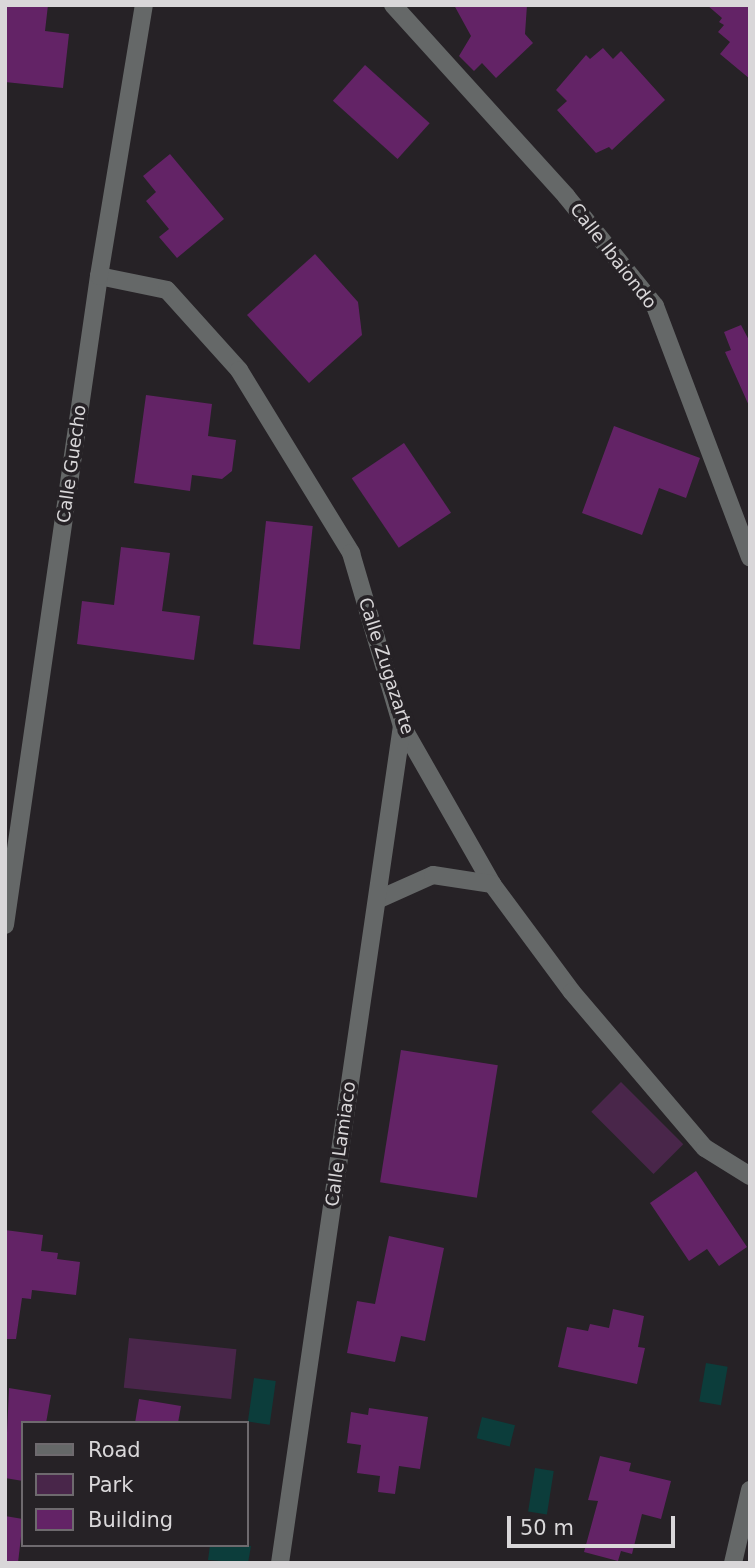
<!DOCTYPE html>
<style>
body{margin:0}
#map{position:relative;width:755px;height:1568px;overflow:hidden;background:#262226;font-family:"DejaVu Sans",sans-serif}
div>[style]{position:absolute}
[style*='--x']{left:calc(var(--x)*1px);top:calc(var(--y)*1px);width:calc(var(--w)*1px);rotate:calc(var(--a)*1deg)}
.green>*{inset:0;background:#49264a;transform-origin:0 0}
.water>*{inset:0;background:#0c3d3b;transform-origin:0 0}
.building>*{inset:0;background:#632366;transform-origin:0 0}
.minor>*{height:18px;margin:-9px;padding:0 9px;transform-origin:9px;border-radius:9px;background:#656868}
span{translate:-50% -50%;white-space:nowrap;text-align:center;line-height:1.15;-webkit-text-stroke:7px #262226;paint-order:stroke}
.street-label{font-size:18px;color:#d9d7d9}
.frame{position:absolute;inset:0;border:7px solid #d9d7d9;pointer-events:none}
.legend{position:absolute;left:21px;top:1421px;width:228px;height:126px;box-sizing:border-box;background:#262226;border:2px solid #6e6a6e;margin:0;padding:9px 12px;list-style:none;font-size:21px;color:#d9d7d9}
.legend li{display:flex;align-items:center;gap:14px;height:35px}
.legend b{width:35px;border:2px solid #6e6a6e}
.scale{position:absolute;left:507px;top:1516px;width:168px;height:32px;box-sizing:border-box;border:4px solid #d9d7d9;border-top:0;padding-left:9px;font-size:21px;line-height:24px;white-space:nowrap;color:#d9d7d9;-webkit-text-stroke:5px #262226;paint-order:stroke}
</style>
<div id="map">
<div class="green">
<i style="left:621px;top:1082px;width:88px;height:42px;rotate:45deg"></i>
<i style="left:129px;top:1338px;width:108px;height:50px;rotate:6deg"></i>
</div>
<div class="water">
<i style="left:706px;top:1363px;width:22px;height:39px;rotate:10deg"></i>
<i style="left:254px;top:1378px;width:22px;height:44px;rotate:8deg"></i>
<i style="left:482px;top:1417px;width:34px;height:22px;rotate:14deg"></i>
<i style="left:535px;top:1468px;width:19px;height:44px;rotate:9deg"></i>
<i style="clip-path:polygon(210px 1545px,251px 1546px,248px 1563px,208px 1560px)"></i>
</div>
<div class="building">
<i style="clip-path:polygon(5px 5px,48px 5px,45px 31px,69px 34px,63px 88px,5px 82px)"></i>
<i style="clip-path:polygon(454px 5px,527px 5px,525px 34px,533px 43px,496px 78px,482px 63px,474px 71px,459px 56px,471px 36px)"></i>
<i style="clip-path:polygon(707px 5px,750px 5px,750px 79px,720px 54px,730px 42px,718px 32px,724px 25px,719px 22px,722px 18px)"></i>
<i style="clip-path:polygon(603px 48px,613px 59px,621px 51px,665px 100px,612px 150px,609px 147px,596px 153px,557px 110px,567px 101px,556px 90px,586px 55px,590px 59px)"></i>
<i style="left:365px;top:65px;width:87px;height:48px;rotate:42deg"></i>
<i style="clip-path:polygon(170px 154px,224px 219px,177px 258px,159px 237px,169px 229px,146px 201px,156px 192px,143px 176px)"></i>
<i style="clip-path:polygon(315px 254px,358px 302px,362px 335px,309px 383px,247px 315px)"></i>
<i style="clip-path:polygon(741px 325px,750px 342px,750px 408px,725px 352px,731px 350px,724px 332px)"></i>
<i style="clip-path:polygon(146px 395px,212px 404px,208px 436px,236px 440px,232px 471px,222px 479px,192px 475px,190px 491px,134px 483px)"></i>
<i style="clip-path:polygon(614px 426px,700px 458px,686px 498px,659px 488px,642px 535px,582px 513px)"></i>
<i style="left:404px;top:443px;width:84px;height:63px;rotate:56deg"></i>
<i style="left:266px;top:521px;width:47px;height:124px;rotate:6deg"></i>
<i style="clip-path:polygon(121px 547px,170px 553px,162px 611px,200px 616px,194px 660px,77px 644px,82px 601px,114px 605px)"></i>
<i style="left:401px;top:1050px;width:98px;height:134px;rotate:9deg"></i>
<i style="clip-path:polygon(696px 1171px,747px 1247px,719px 1266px,707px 1249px,689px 1261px,650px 1203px)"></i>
<i style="clip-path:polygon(5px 1230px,43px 1235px,41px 1251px,58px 1253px,57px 1259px,80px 1262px,76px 1295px,32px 1290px,31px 1299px,22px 1298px,16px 1339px,5px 1339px)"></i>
<i style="clip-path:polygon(389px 1236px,444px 1248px,425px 1341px,401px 1336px,395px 1362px,347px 1353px,357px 1301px,375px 1304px)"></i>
<i style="clip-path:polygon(613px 1309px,644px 1316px,638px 1347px,645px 1348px,637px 1384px,558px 1367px,567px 1327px,588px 1331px,590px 1324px,609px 1328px)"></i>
<i style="clip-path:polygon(9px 1388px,51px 1395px,46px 1423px,23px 1423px,23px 1481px,5px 1478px)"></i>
<i style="clip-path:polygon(139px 1399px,181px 1406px,178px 1423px,135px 1423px)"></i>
<i style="clip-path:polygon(369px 1408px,428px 1417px,420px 1469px,399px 1466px,395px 1494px,378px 1492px,380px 1476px,357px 1473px,361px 1445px,347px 1443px,351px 1412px,368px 1415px)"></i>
<i style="clip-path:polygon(600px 1456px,631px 1463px,629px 1471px,671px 1481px,661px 1519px,642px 1514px,632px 1554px,621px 1551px,618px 1561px,584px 1552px,598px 1501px,588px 1500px)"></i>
<i style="clip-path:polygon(5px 1516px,23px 1519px,18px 1563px,5px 1563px)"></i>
</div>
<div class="minor">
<i style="--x:393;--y:5;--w:258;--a:47.8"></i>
<i style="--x:566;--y:196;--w:141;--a:51"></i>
<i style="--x:655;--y:306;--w:269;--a:69.3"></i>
<i style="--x:99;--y:276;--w:69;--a:11.6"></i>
<i style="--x:167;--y:290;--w:108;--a:48"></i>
<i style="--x:239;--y:370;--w:215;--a:58.5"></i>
<i style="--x:351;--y:553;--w:180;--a:73.6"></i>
<i style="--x:402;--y:726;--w:182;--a:60.3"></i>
<i style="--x:492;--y:884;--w:134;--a:53.5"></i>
<i style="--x:572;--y:992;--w:205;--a:49.6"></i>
<i style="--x:705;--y:1148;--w:53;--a:31.9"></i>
<i style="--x:377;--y:900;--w:61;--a:-24.1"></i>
<i style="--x:433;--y:875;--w:60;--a:8.7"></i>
<i style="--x:5;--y:925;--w:656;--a:-81.76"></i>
<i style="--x:99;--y:276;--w:275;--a:-80.6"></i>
<i style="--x:280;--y:1563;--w:846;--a:-81.71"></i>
<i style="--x:733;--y:1563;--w:75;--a:-76.9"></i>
</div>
<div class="street-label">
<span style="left:613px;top:256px;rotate:52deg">Calle Ibaiondo</span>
<span style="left:72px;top:464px;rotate:-82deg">Calle Guecho</span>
<span style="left:386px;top:666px;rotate:72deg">Calle Zugazarte</span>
<span style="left:341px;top:1144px;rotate:-82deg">Calle Lamiaco</span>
</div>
<div class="frame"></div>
<ul class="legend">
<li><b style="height:9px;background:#656868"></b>Road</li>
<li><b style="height:19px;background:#49264a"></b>Park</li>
<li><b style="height:19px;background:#632366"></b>Building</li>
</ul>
<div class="scale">50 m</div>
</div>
